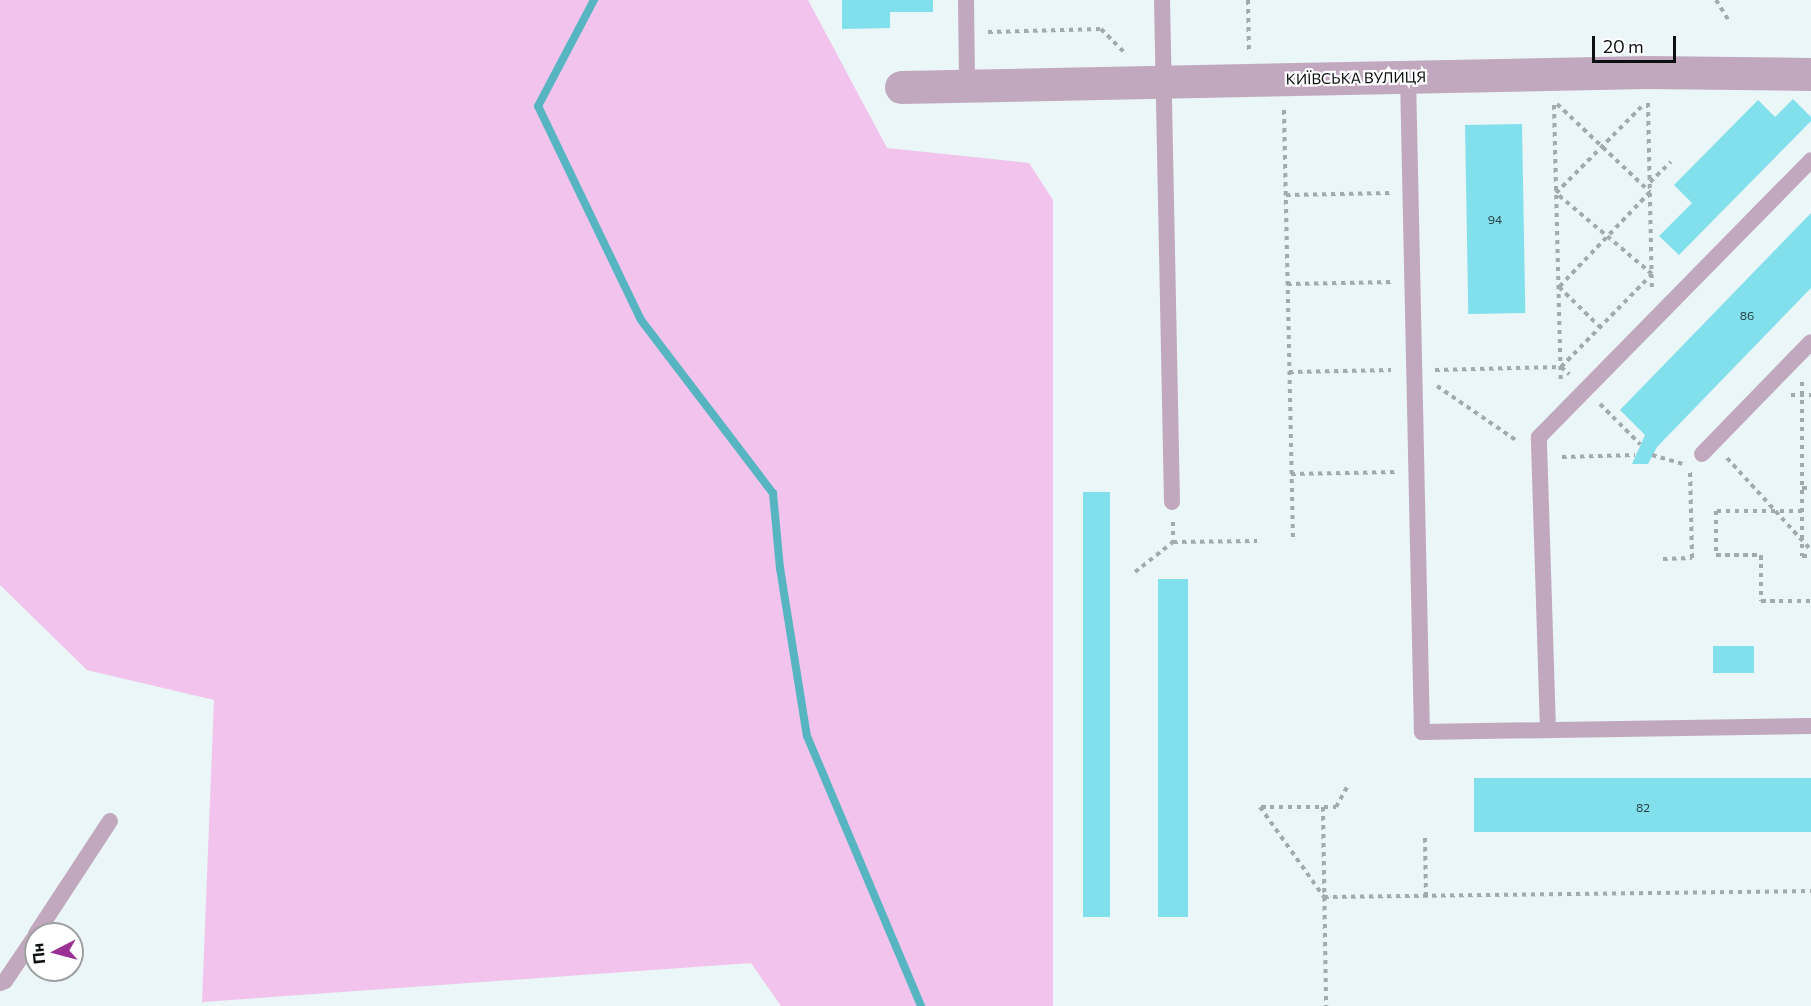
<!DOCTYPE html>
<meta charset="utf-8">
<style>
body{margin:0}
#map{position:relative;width:1811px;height:1006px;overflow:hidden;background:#eaf6f7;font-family:Commissioner,sans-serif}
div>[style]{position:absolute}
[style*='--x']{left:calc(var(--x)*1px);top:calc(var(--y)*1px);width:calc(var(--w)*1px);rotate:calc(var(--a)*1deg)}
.green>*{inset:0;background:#f2c3ec}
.stream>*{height:8px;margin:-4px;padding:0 4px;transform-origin:4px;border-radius:4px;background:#57b5c2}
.building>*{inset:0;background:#82dfec;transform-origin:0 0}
.path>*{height:4px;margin-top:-2px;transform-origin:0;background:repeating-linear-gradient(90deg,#a2abac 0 4.5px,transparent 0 9px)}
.service>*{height:16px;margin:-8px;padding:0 8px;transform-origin:8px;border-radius:8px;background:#c1a8be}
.minor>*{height:33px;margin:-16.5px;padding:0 16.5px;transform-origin:16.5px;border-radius:16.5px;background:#c1a8be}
span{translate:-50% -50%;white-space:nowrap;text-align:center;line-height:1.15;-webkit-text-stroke:4.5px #fff;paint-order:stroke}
.number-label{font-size:12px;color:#2a4448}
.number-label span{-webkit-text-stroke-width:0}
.street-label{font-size:15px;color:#0c1011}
.north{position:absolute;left:24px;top:922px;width:60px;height:60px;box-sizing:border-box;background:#fff;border:2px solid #9e9fa0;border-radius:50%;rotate:264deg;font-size:16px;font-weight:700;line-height:24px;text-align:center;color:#0c1011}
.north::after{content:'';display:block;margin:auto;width:21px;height:27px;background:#9a3194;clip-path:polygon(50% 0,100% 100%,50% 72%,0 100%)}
.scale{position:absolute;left:1592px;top:36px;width:84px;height:27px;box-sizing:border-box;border:3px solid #0c1011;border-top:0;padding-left:8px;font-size:18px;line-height:21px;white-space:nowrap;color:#0c1011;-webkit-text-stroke:4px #fff;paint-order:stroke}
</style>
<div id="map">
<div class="green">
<i style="clip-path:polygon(0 0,808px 0,887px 148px,1029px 163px,1053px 200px,1053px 1006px,781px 1006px,751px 963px,202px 1002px,214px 700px,87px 670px,0 585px)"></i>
</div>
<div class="stream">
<i style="--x:594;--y:0;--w:120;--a:117.8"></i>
<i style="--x:538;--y:106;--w:237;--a:64.3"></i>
<i style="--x:641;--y:320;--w:218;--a:52.7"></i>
<i style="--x:773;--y:493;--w:75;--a:84.7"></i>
<i style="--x:780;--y:568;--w:170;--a:80.9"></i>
<i style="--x:807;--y:736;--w:293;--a:67.1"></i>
</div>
<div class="building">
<i style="clip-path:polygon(842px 0,933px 0,933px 12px,890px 12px,890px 28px,842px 29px)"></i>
<i style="clip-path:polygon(1793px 99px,1811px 117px,1811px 121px,1679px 255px,1659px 236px,1692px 203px,1674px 185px,1758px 100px,1775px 117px)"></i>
<i style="left:1522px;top:124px;width:189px;height:57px;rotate:89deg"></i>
<i style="clip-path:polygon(1811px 213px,1811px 288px,1657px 447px,1648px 464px,1632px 464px,1645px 435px,1620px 410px)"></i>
<i style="left:1110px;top:492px;width:425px;height:27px;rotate:90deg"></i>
<i style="left:1158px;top:579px;width:30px;height:338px"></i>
<i style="left:1754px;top:646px;width:27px;height:41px;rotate:90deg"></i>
<i style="left:1811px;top:778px;width:54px;height:337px;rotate:90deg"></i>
</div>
<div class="path">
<i style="--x:1248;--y:0;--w:50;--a:88.9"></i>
<i style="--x:1716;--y:0;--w:25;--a:58"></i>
<i style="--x:988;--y:32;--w:113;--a:-1.5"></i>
<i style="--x:1101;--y:29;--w:33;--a:45"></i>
<i style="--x:1648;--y:103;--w:187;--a:88.8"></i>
<i style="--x:1557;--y:104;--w:128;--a:43.4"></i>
<i style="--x:1650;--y:192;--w:132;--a:133.8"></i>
<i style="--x:1559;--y:287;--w:57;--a:44.3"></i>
<i style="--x:1554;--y:105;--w:277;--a:88.6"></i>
<i style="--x:1284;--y:110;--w:431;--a:88.8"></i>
<i style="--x:1650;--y:182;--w:29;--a:-44"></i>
<i style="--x:1286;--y:195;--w:104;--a:-1.1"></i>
<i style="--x:1287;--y:284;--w:105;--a:-1.1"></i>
<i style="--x:1561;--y:367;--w:130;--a:-45.6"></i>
<i style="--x:1652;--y:274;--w:126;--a:-139.8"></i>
<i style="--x:1556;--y:193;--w:125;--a:-45.3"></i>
<i style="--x:1435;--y:370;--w:126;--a:-1.4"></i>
<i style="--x:1561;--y:367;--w:11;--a:41"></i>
<i style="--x:1289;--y:372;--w:102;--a:-1.1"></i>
<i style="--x:1802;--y:382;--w:174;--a:90"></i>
<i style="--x:1802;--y:556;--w:9;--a:0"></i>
<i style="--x:1437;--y:386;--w:97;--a:34.5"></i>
<i style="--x:1791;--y:395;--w:20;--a:0"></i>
<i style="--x:1600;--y:404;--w:57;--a:45"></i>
<i style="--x:1652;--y:455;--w:32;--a:16"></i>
<i style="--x:1562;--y:457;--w:73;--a:-1.6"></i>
<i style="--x:1727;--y:458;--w:125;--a:47.6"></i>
<i style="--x:1291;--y:474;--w:105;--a:-1.1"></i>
<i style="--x:1802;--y:488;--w:9;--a:0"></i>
<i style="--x:1802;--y:511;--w:86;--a:180"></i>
<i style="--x:1716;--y:511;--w:44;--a:90"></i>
<i style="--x:1716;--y:555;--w:45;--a:0"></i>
<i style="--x:1761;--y:555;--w:46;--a:90"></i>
<i style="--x:1761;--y:601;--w:50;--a:0"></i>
<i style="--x:1173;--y:522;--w:20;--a:90"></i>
<i style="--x:1663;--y:559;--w:29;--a:-2"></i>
<i style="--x:1692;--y:558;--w:87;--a:-91.3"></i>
<i style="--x:1135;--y:572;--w:48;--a:-38.3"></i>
<i style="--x:1173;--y:542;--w:84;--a:-0.7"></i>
<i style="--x:1260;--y:807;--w:110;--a:54.6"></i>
<i style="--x:1324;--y:897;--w:487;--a:-0.7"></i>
<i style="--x:1261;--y:807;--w:75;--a:0"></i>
<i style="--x:1336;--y:807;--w:26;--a:-61"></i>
<i style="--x:1323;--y:807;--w:199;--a:89.1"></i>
<i style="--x:1425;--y:838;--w:58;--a:89"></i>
</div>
<div class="service">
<i style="--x:966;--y:0;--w:86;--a:89.3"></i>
<i style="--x:1162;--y:0;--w:502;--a:88.86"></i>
<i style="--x:1408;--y:77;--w:655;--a:88.78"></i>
<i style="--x:1422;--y:732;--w:389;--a:-0.9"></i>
<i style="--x:1702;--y:454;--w:156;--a:-45.8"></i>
<i style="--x:1548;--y:730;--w:293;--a:-91.8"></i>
<i style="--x:1539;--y:437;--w:388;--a:-45.5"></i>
<i style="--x:36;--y:934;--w:135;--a:-56.8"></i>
<i style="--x:0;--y:983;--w:5;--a:-22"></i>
<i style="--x:5;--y:981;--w:55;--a:-56"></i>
</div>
<div class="minor">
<i style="--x:901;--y:87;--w:746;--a:-1.15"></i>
<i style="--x:1647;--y:72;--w:164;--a:0.7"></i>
</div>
<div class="number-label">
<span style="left:1495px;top:220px">94</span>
<span style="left:1747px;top:316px">86</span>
<span style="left:1643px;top:808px">82</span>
</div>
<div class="street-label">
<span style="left:1356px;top:78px;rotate:-1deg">КИЇВСЬКА ВУЛИЦЯ</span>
</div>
<div class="north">Пн</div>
<div class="scale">20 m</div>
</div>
